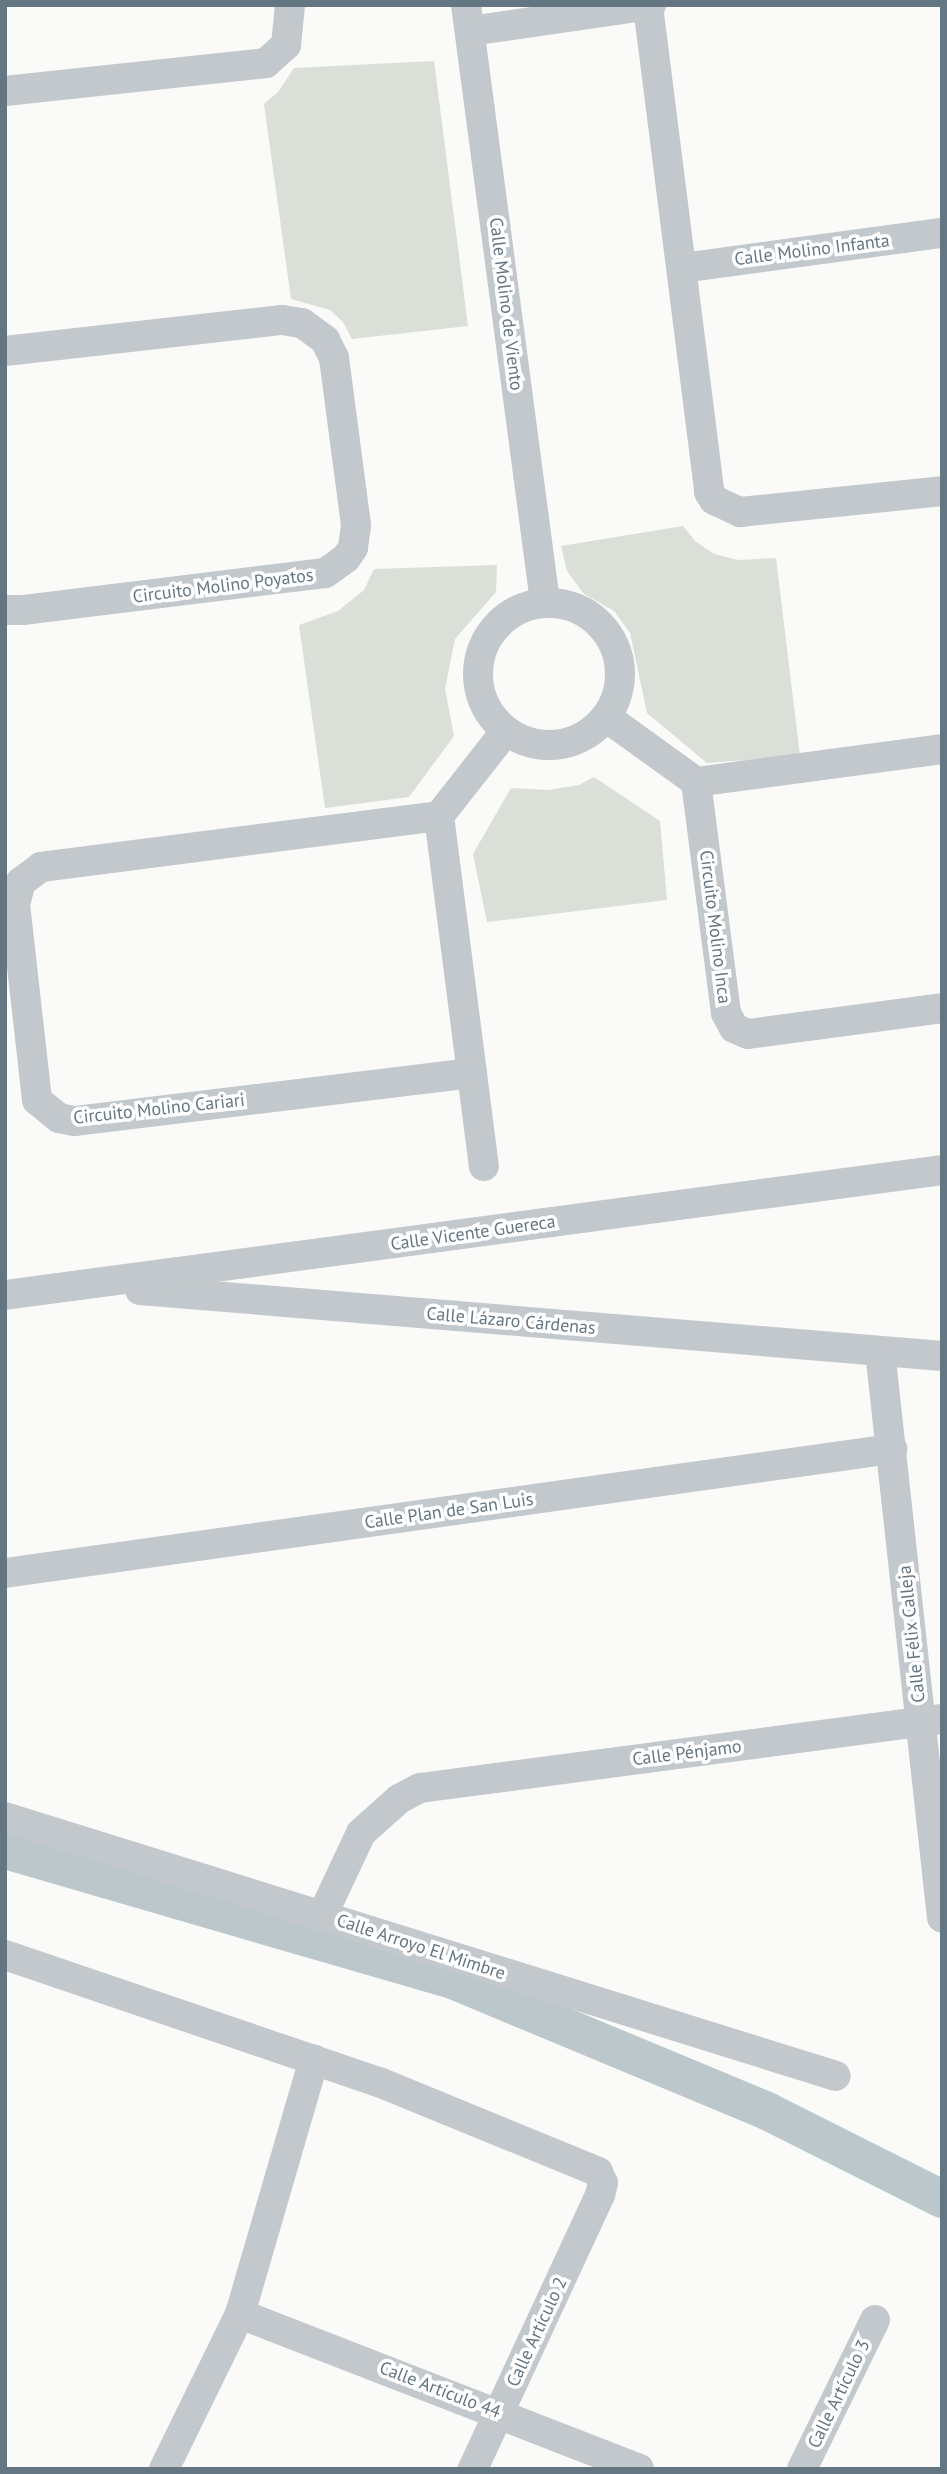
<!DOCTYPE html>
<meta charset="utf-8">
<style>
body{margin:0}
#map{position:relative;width:947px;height:2474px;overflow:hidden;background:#fafaf8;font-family:"PT Sans",sans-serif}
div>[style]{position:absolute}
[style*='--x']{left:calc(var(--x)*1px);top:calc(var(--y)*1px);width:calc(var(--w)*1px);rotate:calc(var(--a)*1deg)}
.green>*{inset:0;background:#dadfd7}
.canal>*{height:38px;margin:-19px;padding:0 19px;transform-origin:19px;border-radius:19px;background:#bbc7cb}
.minor>*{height:30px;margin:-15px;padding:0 15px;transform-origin:15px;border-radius:15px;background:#c3c8cc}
.minor>.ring{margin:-15px;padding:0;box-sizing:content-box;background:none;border:30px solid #c3c8cc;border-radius:50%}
span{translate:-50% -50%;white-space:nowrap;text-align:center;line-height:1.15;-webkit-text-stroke:7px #fff;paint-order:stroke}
.street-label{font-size:18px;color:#657683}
.frame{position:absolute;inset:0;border:7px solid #657683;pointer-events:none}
</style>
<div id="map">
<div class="green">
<i style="clip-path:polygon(434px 61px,468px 326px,352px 339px,343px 322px,330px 310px,291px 299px,264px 104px,278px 92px,294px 68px)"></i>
<i style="clip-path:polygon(683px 526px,695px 541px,714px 554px,738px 560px,776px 558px,800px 756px,707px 763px,647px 713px,630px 633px,614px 611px,584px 594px,567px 571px,561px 546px)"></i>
<i style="clip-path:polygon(497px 565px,496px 592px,455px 639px,445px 689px,454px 736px,409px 797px,325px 808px,299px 625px,338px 611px,364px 590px,374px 569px)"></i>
<i style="clip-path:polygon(594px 777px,660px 821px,667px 900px,487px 922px,473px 854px,511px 788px,548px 790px,579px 785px)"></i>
</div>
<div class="canal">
<i style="--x:5;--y:1850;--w:469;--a:16.2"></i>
<i style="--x:455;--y:1981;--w:338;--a:22.6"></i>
<i style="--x:767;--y:2111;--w:196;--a:26.7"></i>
</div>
<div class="minor">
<i style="--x:466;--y:5;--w:602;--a:82.46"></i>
<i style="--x:648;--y:6;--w:490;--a:82.8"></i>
<i style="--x:709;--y:492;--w:9;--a:58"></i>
<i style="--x:714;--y:500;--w:29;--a:25"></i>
<i style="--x:740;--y:512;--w:203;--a:-5.9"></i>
<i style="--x:470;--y:31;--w:183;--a:-8.2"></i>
<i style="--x:5;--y:91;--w:262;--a:-6.1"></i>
<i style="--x:266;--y:63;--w:27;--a:-42"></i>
<i style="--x:286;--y:45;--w:40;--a:-84.3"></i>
<i style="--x:682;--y:268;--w:262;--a:-7.7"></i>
<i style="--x:5;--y:351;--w:279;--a:-6.4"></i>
<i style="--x:282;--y:320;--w:20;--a:9"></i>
<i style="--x:302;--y:323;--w:29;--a:36"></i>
<i style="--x:325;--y:340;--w:20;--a:63"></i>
<i style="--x:334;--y:358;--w:169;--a:82.5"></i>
<i style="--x:356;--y:526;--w:22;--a:98"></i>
<i style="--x:353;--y:548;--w:12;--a:125"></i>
<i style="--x:346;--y:558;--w:26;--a:144"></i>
<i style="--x:325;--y:573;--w:303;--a:173"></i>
<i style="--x:24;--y:610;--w:19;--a:180"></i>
<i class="ring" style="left:478px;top:603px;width:112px;height:112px"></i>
<i style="--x:606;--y:717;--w:111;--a:35.8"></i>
<i style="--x:696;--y:782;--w:248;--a:-7.6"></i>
<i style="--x:696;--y:782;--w:233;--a:82.6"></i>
<i style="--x:726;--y:1013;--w:17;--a:62"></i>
<i style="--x:734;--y:1028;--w:15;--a:23"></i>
<i style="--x:748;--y:1034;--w:196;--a:-7.6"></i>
<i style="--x:439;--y:816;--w:353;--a:82.7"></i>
<i style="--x:472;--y:1073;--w:401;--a:173.1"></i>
<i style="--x:74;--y:1121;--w:15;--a:-169"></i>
<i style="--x:59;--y:1118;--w:28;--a:-141"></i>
<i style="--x:37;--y:1100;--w:197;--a:-96.4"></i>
<i style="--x:15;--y:904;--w:23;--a:-75"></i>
<i style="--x:21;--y:882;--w:25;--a:-37"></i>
<i style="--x:41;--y:867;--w:401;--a:-7.3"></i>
<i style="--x:439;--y:816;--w:108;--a:-51.8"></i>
<i style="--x:140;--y:1290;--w:805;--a:4.7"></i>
<i style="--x:5;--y:1295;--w:945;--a:-7.6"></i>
<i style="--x:880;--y:1351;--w:570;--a:83.76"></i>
<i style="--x:5;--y:1573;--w:896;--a:-7.96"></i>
<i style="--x:5;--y:1817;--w:870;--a:17.31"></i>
<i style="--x:322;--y:1916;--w:92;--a:-64.8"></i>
<i style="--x:361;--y:1833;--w:51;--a:-41.8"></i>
<i style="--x:399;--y:1799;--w:24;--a:-28"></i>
<i style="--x:420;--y:1788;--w:527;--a:-7.53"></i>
<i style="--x:5;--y:1955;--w:395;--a:18.8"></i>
<i style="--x:379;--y:2082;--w:237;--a:22.3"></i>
<i style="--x:598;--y:2172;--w:12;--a:66"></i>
<i style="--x:603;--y:2183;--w:12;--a:104"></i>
<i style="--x:600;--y:2195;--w:302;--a:114.9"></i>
<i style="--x:240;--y:2314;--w:428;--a:21.2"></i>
<i style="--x:164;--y:2469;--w:173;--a:-63.9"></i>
<i style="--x:240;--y:2314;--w:265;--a:-73.8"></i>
<i style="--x:802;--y:2469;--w:166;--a:-63.9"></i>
</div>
<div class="street-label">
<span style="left:812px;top:250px;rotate:-7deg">Calle Molino Infanta</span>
<span style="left:506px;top:304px;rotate:83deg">Calle Molino de Viento</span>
<span style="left:223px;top:586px;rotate:-7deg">Circuito Molino Poyatos</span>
<span style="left:715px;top:927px;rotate:83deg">Circuito Molino Inca</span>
<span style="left:159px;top:1109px;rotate:-6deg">Circuito Molino Cariari</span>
<span style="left:473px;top:1233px;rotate:-8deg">Calle Vicente Guereca</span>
<span style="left:511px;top:1321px;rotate:5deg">Calle Lázaro Cárdenas</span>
<span style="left:449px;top:1511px;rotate:-8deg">Calle Plan de San Luis</span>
<span style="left:912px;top:1634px;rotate:-96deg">Calle Félix Calleja</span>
<span style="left:687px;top:1753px;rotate:-7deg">Calle Pénjamo</span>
<span style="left:421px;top:1947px;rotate:18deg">Calle Arroyo El Mimbre</span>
<span style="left:537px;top:2332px;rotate:-65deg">Calle Artículo 2</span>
<span style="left:440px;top:2390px;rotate:21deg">Calle Artículo 44</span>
<span style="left:839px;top:2394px;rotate:-64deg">Calle Artículo 3</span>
</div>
<div class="frame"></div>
</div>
